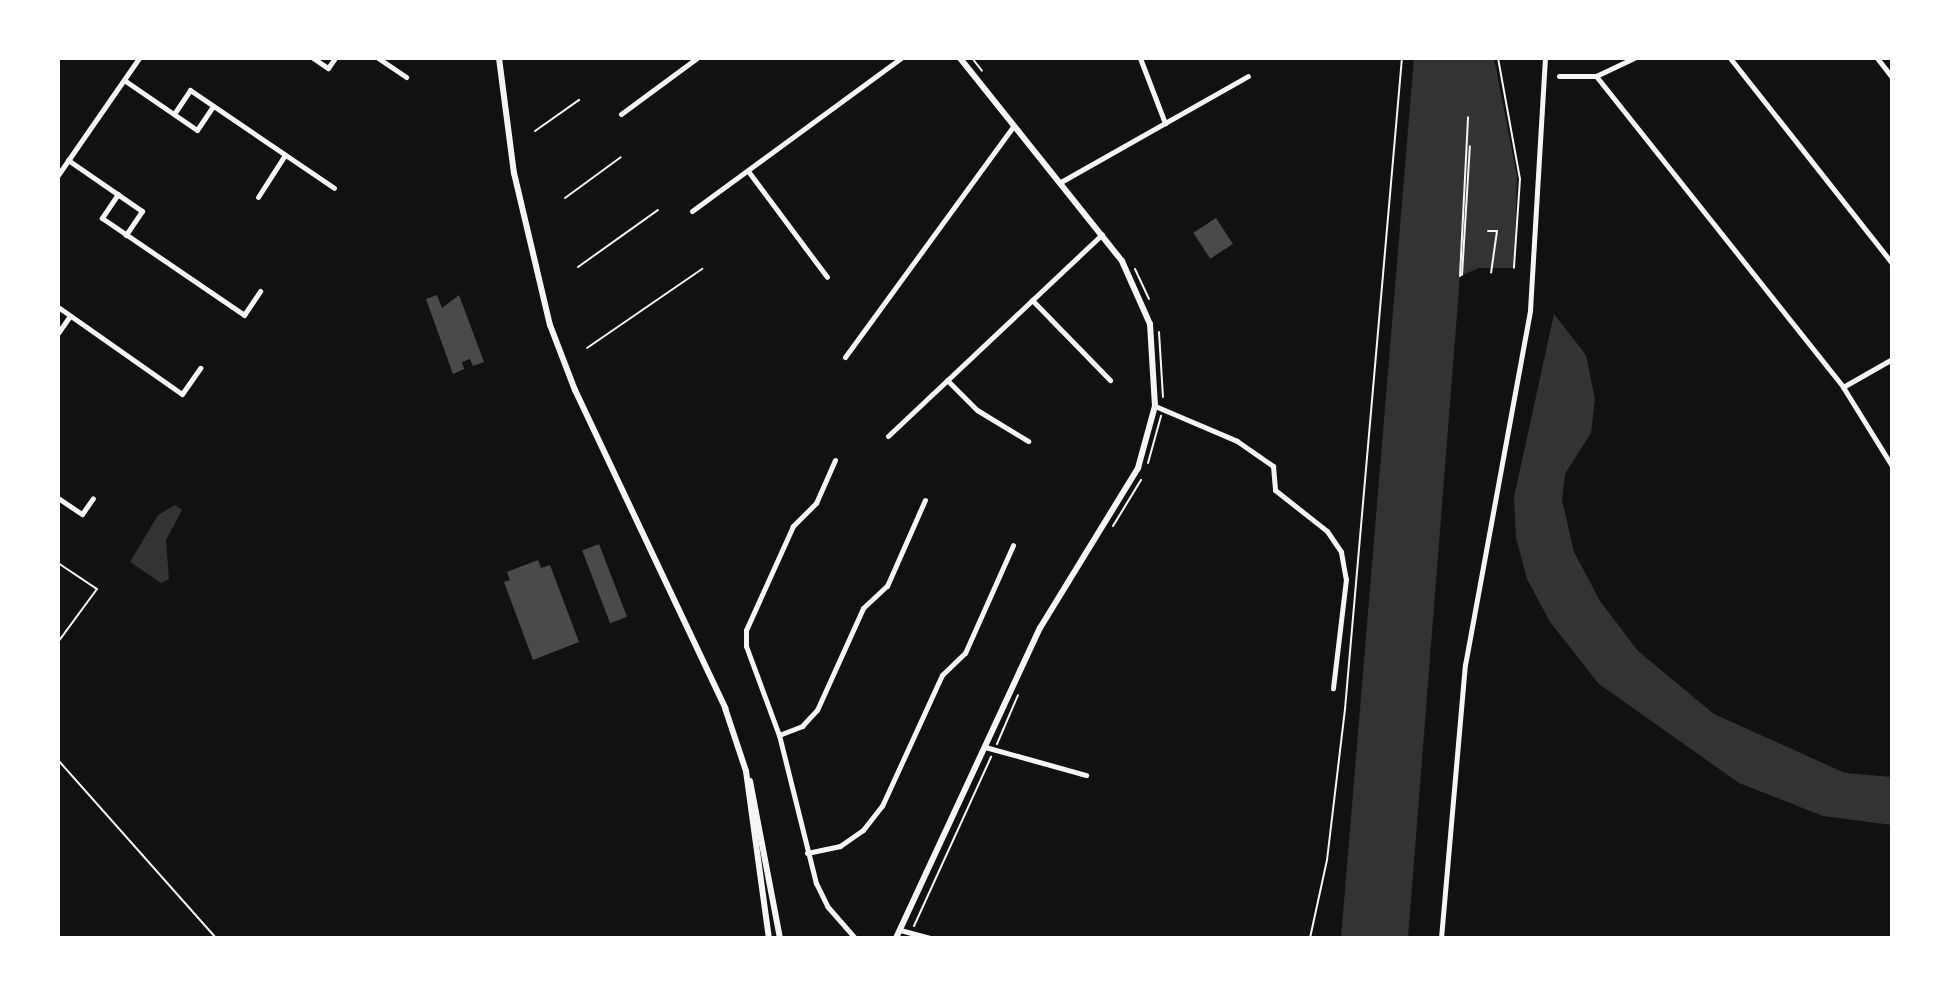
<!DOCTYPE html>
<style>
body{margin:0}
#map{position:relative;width:1950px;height:996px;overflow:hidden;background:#111;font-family:"PT Sans",sans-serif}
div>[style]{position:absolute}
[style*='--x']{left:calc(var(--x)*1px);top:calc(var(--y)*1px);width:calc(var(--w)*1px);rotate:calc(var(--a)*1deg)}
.water>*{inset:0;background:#333}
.building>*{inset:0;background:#4a4a4a;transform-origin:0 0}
.path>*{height:2px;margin:-1px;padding:0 1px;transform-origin:1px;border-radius:1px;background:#f5f5f5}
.minor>*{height:5px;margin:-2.5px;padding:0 2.5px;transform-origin:2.5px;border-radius:2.5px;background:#f5f5f5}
.tertiary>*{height:6px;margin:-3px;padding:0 3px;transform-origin:3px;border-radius:3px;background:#f5f5f5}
span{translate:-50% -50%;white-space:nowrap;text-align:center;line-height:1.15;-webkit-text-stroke:7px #fff;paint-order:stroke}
.frame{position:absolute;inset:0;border:60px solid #fff;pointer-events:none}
</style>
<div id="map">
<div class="water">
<i style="clip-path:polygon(1414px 58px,1494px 58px,1517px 176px,1514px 268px,1479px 268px,1460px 276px,1408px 938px,1341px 938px)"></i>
<i style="clip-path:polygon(1554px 314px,1586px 355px,1595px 399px,1591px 433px,1565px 474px,1562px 500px,1574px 552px,1600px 601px,1638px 651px,1714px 714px,1845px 773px,1892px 777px,1892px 825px,1823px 816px,1739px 783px,1599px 684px,1550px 622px,1527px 579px,1516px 538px,1514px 497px)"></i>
<i style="clip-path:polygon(175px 505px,182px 510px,166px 540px,169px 579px,161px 583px,130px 562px,158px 515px)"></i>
</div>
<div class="building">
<i style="left:1216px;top:218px;width:31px;height:27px;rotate:57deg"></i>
<i style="clip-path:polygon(437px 295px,442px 308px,459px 295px,484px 362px,473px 366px,470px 359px,462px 362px,464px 369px,453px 374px,426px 299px)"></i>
<i style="left:599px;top:544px;width:78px;height:18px;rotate:69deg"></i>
<i style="clip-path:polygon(538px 560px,541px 568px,550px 565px,579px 642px,533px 660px,504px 582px,510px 580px,507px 572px)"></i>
</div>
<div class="path">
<i style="--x:972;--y:58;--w:16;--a:52"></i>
<i style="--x:1498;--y:58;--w:123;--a:79.7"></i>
<i style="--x:1520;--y:179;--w:89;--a:93.9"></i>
<i style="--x:535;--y:131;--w:54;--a:-35.2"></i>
<i style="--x:565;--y:198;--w:69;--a:-36.2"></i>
<i style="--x:1488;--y:231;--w:9;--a:0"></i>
<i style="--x:1497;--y:231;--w:42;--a:98.1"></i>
<i style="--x:578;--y:267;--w:98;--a:-35.5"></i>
<i style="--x:1135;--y:269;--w:33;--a:65"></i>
<i style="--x:1462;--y:275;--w:129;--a:-86.5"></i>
<i style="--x:1460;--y:276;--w:159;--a:-87.1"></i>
<i style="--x:1159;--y:332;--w:65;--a:86.5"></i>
<i style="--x:587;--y:348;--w:140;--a:-34.5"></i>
<i style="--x:1148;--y:463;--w:49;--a:-74.5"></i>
<i style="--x:1113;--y:526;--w:54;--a:-58.7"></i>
<i style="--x:58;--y:563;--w:47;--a:33.7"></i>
<i style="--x:97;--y:589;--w:66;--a:126.3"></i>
<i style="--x:997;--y:744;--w:53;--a:-66.8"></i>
<i style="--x:58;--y:760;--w:238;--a:48.4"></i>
<i style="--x:914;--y:926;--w:186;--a:-65.5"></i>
<i style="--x:1310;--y:938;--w:80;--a:-77.7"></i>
<i style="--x:1327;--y:860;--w:152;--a:-83.2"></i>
<i style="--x:1345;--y:709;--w:653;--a:-85"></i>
</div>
<div class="minor">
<i style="--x:313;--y:58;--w:18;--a:34"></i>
<i style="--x:328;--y:68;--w:12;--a:-55"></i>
<i style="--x:378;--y:58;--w:34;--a:34"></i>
<i style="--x:1140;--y:58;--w:70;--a:69"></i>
<i style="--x:1730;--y:58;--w:261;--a:51.7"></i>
<i style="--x:1877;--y:58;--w:24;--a:52"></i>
<i style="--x:1559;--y:76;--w:37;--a:0"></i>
<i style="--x:1596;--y:76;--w:42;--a:-25.3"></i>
<i style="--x:1596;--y:76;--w:397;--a:51.5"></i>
<i style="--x:1843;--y:387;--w:93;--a:58.2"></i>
<i style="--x:124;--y:80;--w:88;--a:34.4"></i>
<i style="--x:197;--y:130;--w:29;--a:-56"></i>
<i style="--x:174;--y:114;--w:29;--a:-56"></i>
<i style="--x:190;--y:90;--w:174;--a:34.2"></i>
<i style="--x:621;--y:114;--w:94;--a:-36.4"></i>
<i style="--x:68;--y:160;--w:90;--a:34.6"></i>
<i style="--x:142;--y:211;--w:29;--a:124"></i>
<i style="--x:748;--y:171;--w:132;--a:53.3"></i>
<i style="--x:58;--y:175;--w:142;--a:-55.3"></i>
<i style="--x:1059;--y:183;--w:217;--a:-29.5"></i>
<i style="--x:118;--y:194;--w:29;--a:124"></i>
<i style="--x:102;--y:218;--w:172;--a:34.3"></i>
<i style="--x:244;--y:315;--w:29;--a:-56"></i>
<i style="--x:258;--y:197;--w:50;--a:-57.3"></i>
<i style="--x:692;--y:211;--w:259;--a:-36.2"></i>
<i style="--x:1032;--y:300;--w:112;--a:45.7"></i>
<i style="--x:58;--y:307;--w:151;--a:35.1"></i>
<i style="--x:182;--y:394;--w:32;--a:-55"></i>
<i style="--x:58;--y:333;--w:21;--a:-55"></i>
<i style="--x:845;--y:357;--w:285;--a:-53.9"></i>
<i style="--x:947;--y:380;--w:42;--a:45"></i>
<i style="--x:977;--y:410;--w:60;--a:31.3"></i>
<i style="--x:1843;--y:387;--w:56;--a:-29.7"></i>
<i style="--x:1155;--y:406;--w:89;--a:23.1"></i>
<i style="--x:1237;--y:441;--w:44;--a:34.8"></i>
<i style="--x:1273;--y:466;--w:24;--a:85"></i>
<i style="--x:1275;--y:490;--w:66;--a:38.3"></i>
<i style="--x:1327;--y:531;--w:25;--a:56"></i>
<i style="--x:1341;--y:552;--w:27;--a:80"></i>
<i style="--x:1346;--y:579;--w:110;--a:96.8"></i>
<i style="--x:888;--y:436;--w:294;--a:-43.3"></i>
<i style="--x:835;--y:460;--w:47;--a:113.8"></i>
<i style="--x:816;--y:503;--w:33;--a:135"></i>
<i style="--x:793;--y:526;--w:114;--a:114.3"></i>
<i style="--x:746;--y:630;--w:16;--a:90"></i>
<i style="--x:746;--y:646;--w:95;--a:69.7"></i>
<i style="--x:779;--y:735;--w:153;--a:76"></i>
<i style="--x:816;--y:883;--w:25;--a:64"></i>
<i style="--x:827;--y:906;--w:43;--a:48.8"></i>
<i style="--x:58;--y:498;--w:29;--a:34"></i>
<i style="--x:82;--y:514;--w:19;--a:-55"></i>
<i style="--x:779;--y:735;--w:25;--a:-21"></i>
<i style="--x:802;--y:726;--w:22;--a:-47"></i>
<i style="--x:817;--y:710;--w:112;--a:-65.7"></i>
<i style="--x:863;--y:608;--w:33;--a:-43"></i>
<i style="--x:887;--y:586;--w:94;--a:-66.2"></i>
<i style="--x:985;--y:747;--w:105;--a:15.5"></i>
<i style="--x:807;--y:853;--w:34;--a:-12"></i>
<i style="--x:840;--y:846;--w:28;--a:-35"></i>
<i style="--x:863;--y:830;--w:31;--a:-52"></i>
<i style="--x:882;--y:806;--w:144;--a:-65.4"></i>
<i style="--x:942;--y:675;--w:32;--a:-44"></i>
<i style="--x:965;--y:653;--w:118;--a:-66"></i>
<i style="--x:900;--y:930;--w:31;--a:15"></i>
<i style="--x:1441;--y:938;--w:274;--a:-85"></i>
<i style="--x:1465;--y:665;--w:361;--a:-79.6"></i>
<i style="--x:1530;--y:310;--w:252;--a:-86.6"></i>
</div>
<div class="tertiary">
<i style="--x:499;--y:58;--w:116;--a:82.6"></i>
<i style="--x:514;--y:173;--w:156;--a:76.7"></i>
<i style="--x:550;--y:325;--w:70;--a:69"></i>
<i style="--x:575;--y:390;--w:352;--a:64.7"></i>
<i style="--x:725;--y:708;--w:66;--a:71.6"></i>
<i style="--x:746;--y:771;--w:169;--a:82.2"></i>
<i style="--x:750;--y:781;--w:160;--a:79.2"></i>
<i style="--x:896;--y:938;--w:342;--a:-65.1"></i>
<i style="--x:1040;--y:628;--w:188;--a:-58.5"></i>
<i style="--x:1138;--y:468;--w:64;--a:-74.7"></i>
<i style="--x:1155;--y:406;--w:82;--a:-93.5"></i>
<i style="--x:1150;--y:324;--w:69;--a:-114"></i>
<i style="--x:1122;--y:261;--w:260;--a:-128.6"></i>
</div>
<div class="frame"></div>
</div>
